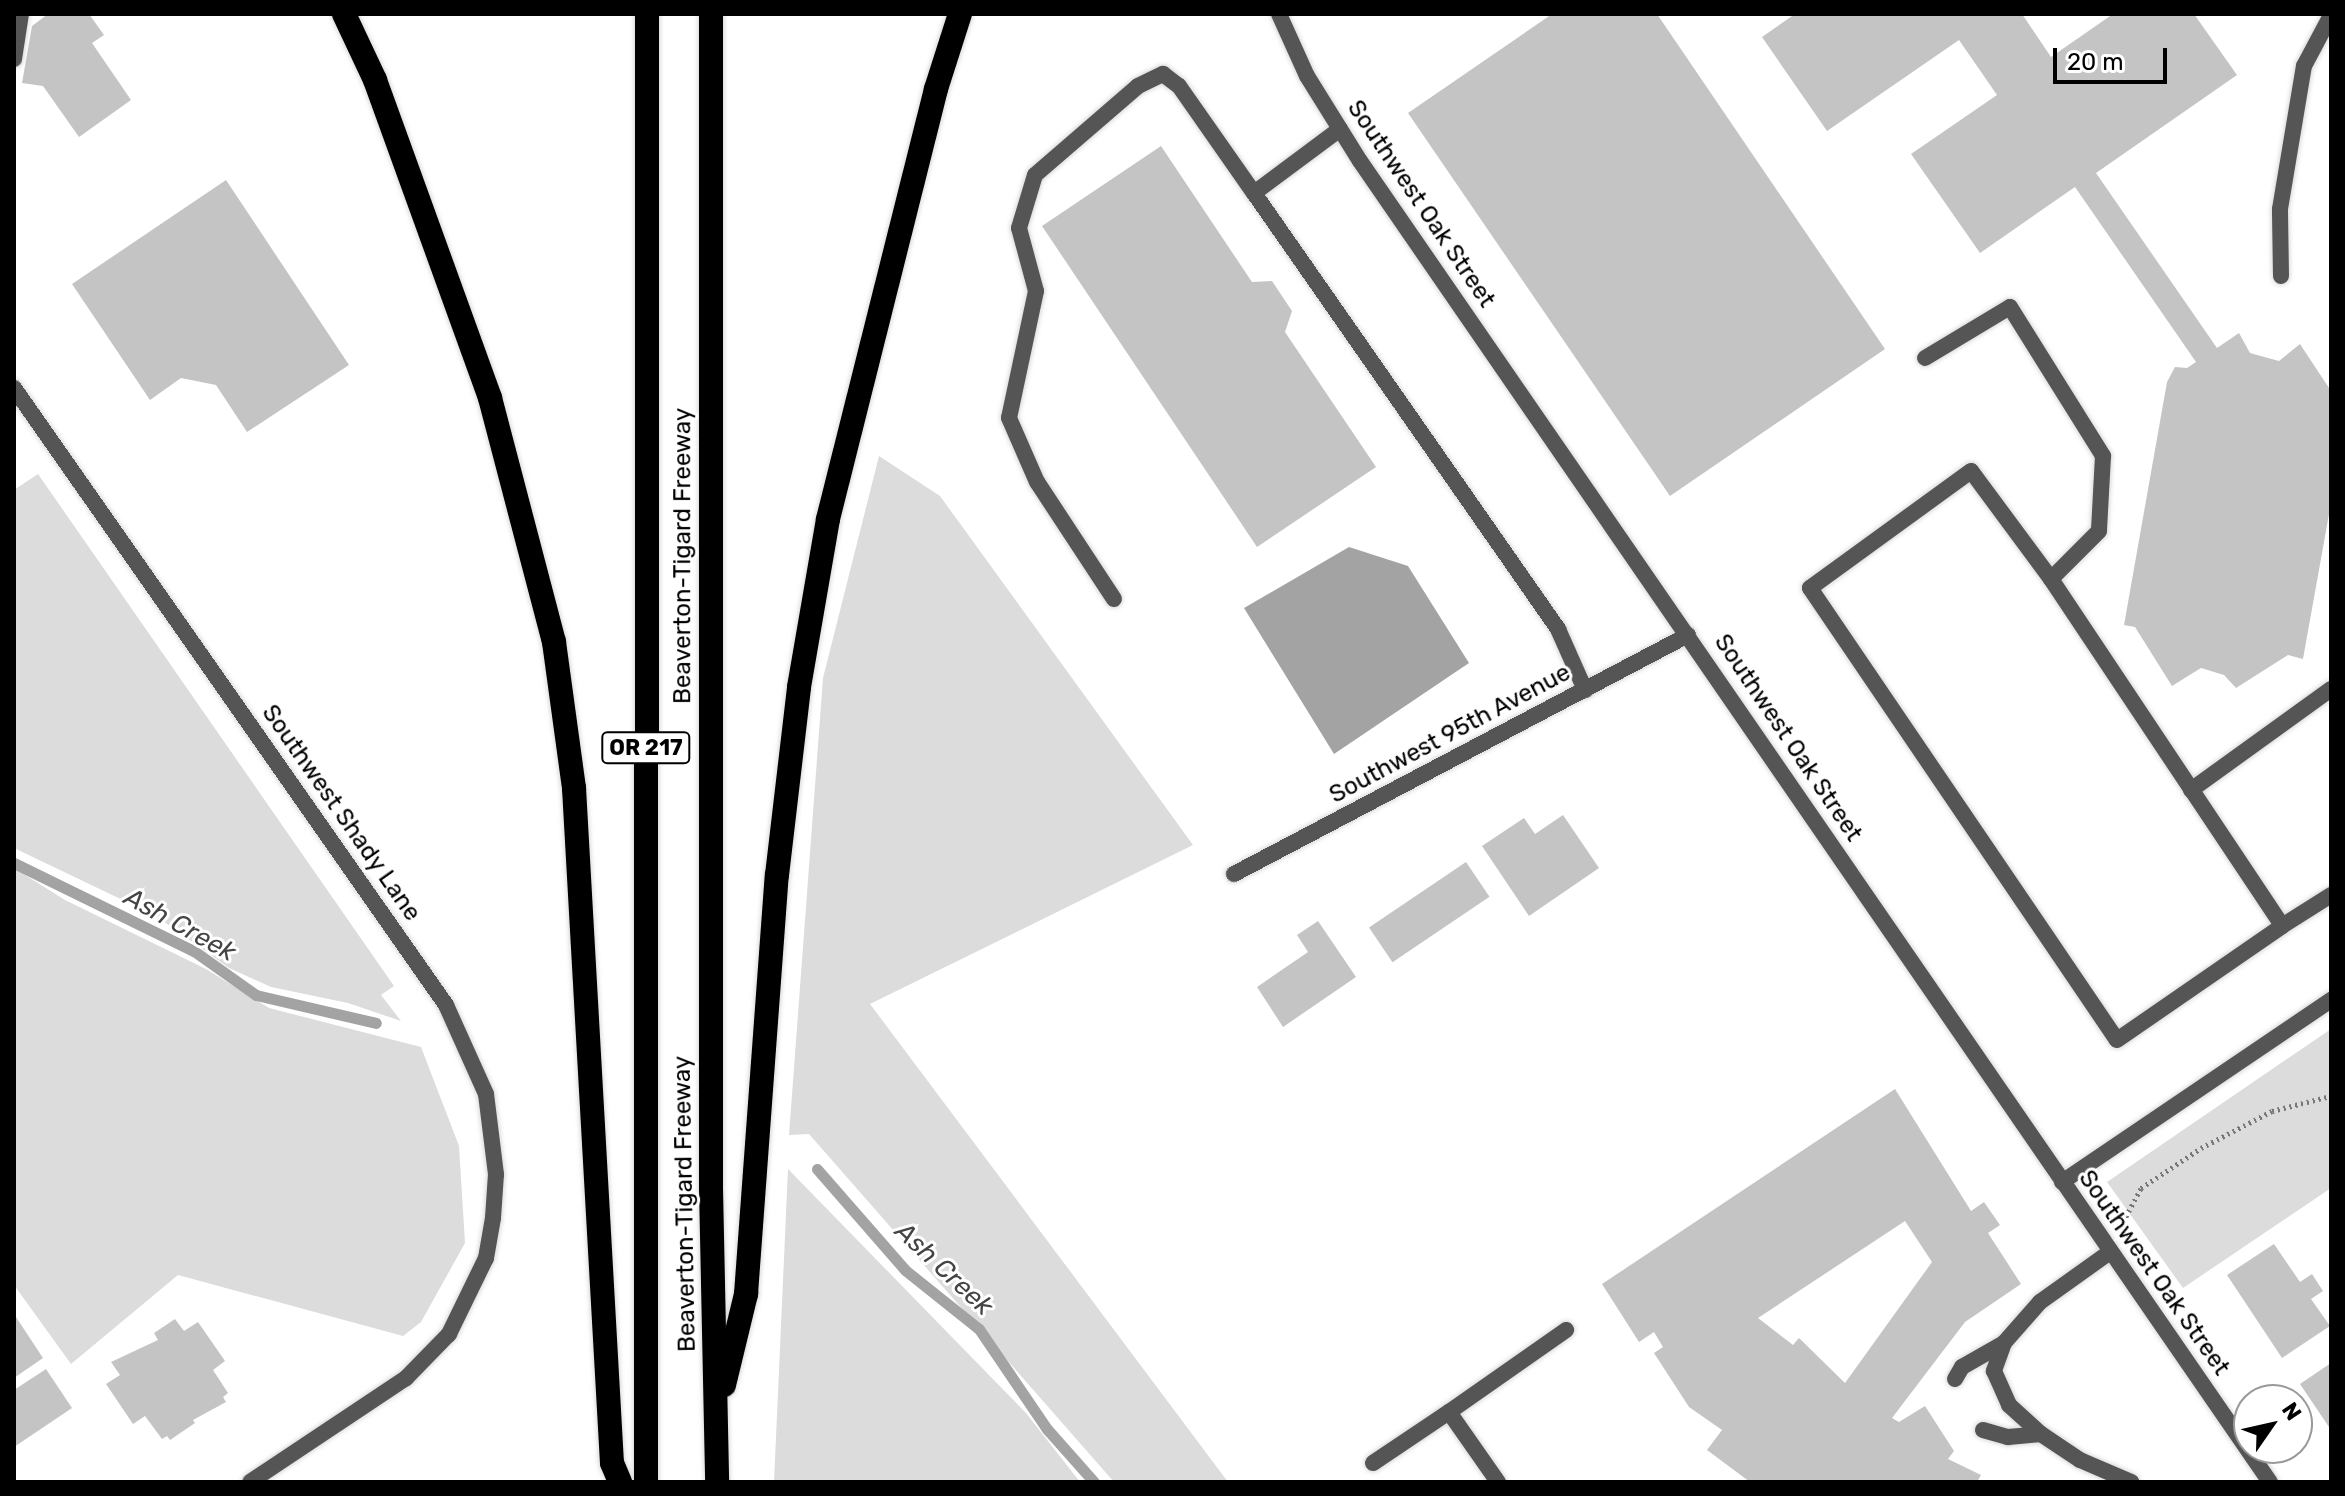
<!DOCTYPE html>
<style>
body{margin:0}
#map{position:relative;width:2345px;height:1496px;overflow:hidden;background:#fff;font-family:Rubik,sans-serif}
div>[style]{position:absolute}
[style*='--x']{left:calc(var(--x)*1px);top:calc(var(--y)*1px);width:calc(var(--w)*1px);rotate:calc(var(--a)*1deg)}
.green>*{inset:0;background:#dcdcdc}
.water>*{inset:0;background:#a3a3a3}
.stream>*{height:11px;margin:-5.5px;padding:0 5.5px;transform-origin:5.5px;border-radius:5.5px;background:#a3a3a3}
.building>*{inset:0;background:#c4c4c4;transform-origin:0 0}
.path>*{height:5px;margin-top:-2.5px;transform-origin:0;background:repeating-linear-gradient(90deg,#777 0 2px,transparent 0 6px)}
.roads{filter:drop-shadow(0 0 2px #dbdbdb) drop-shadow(0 0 2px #dbdbdb)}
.service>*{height:16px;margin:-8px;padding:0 8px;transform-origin:8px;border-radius:8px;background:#555}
.minor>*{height:16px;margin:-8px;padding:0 8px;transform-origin:8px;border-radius:8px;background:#555}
.motorway>*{height:24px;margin:-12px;padding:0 12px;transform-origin:12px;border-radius:12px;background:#000}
span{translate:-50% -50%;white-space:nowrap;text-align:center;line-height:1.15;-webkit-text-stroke:6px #fff;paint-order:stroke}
.shield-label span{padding:2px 6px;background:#fff;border:2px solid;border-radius:6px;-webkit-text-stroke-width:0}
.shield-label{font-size:22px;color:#000;font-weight:700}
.street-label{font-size:24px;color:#000}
.water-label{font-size:26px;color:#444;font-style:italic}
.frame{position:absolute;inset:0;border:16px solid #000;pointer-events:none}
.north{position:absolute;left:2233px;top:1384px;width:80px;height:80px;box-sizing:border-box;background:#fff;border:2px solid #999;border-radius:50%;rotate:56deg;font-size:22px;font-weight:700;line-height:32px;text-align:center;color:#000}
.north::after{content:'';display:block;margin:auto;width:28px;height:36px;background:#000;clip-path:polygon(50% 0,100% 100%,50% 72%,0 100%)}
.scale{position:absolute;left:2053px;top:48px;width:114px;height:36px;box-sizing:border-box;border:4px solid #000;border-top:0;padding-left:10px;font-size:24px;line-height:28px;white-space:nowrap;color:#000;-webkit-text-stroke:6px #fff;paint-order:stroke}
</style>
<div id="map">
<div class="green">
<i style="clip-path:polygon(879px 456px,940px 496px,1193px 845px,870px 1004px,1228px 1482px,1114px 1482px,809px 1134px,789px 1135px,823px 678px)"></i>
<i style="clip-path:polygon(38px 474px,394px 986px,381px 995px,401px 1021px,348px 1003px,271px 987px,229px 968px,156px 916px,14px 848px,14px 490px)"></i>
<i style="clip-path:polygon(14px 868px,65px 900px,206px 969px,269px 1008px,421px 1047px,459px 1146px,465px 1243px,421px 1322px,403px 1336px,178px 1275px,71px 1364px,14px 1285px)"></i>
<i style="clip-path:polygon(2331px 1029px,2331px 1188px,2183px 1288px,2107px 1182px)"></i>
<i style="clip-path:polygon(788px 1169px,1026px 1413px,1080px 1482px,774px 1482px)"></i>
</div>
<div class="water">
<i style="clip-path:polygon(1349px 547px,1408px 566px,1469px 663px,1334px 754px,1244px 608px)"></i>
</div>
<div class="stream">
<i style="--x:14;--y:863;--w:200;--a:26.1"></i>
<i style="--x:194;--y:951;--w:76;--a:35.4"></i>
<i style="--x:256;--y:995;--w:123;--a:13.1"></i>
<i style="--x:817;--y:1169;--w:134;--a:48.9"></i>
<i style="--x:905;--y:1270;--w:95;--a:38.6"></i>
<i style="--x:979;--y:1329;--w:121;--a:55.8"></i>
<i style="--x:1047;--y:1429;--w:71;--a:48.4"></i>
</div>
<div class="building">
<i style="clip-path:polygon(48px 14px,89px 14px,104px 35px,92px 43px,131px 100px,79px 137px,43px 86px,22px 83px,32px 26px)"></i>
<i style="clip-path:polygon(1552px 14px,1657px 14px,1885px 349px,1670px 496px,1408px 113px)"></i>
<i style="clip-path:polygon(1795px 14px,2022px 14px,2051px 57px,2113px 14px,2194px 14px,2237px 75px,2096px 173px,2217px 348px,2239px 333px,2250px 353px,2279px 361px,2300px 344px,2331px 391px,2331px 503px,2303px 659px,2288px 655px,2236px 688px,2224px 675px,2201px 668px,2172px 686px,2135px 627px,2124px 625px,2167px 382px,2175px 367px,2187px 368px,2196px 362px,2075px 187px,1980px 253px,1911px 154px,1997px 95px,1959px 40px,1827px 131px,1762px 37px)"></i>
<i style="clip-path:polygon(1161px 146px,1252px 282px,1272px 281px,1292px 311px,1285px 332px,1376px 467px,1257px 547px,1042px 226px)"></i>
<i style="clip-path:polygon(226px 180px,349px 365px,247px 432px,216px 385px,181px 378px,150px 400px,72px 284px)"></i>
<i style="clip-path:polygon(1563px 815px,1599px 868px,1529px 916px,1482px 846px,1524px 818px,1535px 834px)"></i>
<i style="left:1466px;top:862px;width:42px;height:117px;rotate:56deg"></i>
<i style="clip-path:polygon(1318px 921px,1356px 977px,1283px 1027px,1257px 987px,1308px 952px,1297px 935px)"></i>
<i style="clip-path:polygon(evenodd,1895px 1089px,1971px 1211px,1984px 1202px,2000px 1225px,1988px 1233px,2021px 1284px,1965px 1322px,1892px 1418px,1899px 1422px,1925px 1406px,1954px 1451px,1948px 1459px,1981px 1475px,1977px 1482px,1750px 1482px,1707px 1450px,1722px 1430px,1689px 1407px,1654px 1353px,1663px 1347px,1654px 1332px,1639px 1342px,1602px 1284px,1895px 1089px,1905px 1221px,1932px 1262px,1845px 1383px,1799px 1338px,1793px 1345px,1758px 1318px,1905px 1221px)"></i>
<i style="clip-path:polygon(2274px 1244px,2300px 1282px,2312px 1274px,2323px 1291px,2311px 1299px,2330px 1326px,2282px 1358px,2227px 1275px)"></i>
<i style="clip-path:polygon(16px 1317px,43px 1358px,14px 1378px,14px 1318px)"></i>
<i style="clip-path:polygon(175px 1319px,184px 1331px,198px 1322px,225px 1361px,213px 1370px,228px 1393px,223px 1397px,226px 1402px,193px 1420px,195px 1423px,170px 1440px,167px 1436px,162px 1439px,145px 1416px,133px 1424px,106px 1384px,120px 1375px,111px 1362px,158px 1340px,154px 1333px)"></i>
<i style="clip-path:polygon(2331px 1363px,2331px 1430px,2300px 1384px)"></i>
<i style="clip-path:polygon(46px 1369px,72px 1408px,14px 1447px,14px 1390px)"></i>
</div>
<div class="path">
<i style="--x:2123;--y:1222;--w:38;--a:-62"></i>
<i style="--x:2141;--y:1188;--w:72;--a:-33.7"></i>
<i style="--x:2201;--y:1148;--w:80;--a:-27.5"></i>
<i style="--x:2272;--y:1111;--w:61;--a:-14.3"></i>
</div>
<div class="roads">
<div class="service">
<i style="--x:14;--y:59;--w:46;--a:-81.2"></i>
<i style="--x:1340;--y:129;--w:107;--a:143.3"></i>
<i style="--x:1254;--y:193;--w:532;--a:55.11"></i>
<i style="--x:1558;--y:629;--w:67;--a:66.1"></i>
<i style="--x:2281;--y:276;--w:67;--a:-90.9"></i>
<i style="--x:2280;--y:209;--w:145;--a:-80.5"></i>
<i style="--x:2304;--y:66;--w:53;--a:-62"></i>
<i style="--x:1925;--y:358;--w:99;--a:-31"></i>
<i style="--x:2010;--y:307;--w:176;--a:58"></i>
<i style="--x:2103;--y:456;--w:75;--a:93.1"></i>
<i style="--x:2099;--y:531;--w:68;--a:135"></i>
<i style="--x:2051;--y:579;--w:417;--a:56.3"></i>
<i style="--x:2282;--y:926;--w:58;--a:-32.3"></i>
<i style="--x:2051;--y:579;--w:134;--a:-126.5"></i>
<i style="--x:1971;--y:471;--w:199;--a:144"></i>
<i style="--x:1810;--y:588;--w:546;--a:55.82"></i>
<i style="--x:2117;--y:1040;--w:201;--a:-34.6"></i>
<i style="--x:1114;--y:599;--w:140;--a:-123.3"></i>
<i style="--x:1037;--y:482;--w:70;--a:-113.6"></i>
<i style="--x:1009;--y:418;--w:130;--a:-78"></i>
<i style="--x:1036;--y:291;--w:65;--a:-105.1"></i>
<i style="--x:1019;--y:228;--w:55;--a:-73.2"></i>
<i style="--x:1035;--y:175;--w:136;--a:-40.8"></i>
<i style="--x:1138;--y:86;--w:28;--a:-26"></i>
<i style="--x:1163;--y:74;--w:20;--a:37"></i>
<i style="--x:1179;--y:86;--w:131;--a:55"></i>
<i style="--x:2191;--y:790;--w:173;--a:-35.8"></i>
<i style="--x:2062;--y:1182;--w:325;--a:-34.1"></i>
<i style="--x:2110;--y:1252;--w:86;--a:144.5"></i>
<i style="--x:2040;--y:1302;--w:55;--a:131.3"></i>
<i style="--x:2004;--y:1343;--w:30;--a:110"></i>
<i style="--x:1994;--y:1371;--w:37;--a:66"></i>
<i style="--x:2009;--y:1405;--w:43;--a:42.2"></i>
<i style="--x:2041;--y:1434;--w:47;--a:33.7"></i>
<i style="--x:2080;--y:1460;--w:56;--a:23.3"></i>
<i style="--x:1955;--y:1379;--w:14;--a:-60"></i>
<i style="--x:1962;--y:1367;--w:48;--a:-29.7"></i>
<i style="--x:1983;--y:1430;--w:26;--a:16"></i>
<i style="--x:2008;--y:1437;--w:33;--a:-5"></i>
<i style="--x:1373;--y:1463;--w:92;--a:-33.9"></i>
<i style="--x:1498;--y:1482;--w:85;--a:-125"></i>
<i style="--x:1449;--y:1412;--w:143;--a:-35"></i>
</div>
<div class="minor">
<i style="--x:1279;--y:14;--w:68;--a:65.7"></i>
<i style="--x:1307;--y:76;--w:100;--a:58.1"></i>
<i style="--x:1360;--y:161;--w:1604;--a:55.44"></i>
<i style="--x:14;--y:388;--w:753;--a:55"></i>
<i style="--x:446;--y:1005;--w:98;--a:65.8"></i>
<i style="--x:486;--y:1094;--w:81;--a:82.9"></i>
<i style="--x:496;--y:1174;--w:44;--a:93.9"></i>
<i style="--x:493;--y:1218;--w:41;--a:99.9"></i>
<i style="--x:486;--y:1258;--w:85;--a:116"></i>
<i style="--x:449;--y:1334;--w:62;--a:134.3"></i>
<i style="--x:406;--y:1378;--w:187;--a:146.3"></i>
<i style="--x:1234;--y:874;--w:513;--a:-27.76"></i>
</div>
<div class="motorway">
<i style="--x:344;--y:14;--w:73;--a:64.8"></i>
<i style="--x:375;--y:80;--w:338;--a:70.1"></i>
<i style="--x:490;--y:398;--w:252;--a:75.3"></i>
<i style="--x:554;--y:642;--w:147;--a:82.2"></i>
<i style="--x:574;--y:788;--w:676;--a:86.78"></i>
<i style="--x:612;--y:1463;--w:21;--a:67"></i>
<i style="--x:711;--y:14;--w:1174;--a:90"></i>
<i style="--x:711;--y:1188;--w:294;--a:88.8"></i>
<i style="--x:724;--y:1385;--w:94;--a:-76.4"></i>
<i style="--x:746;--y:1294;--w:420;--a:-85.8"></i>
<i style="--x:777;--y:875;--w:189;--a:-83.3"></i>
<i style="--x:799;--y:687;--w:170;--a:-80.2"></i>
<i style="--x:828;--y:519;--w:443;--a:-75.9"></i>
<i style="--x:936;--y:89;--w:79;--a:-72.3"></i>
<i style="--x:646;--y:1482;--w:1468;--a:-89.96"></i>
</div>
</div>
<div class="shield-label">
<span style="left:646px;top:748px">OR 217</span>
</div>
<div class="street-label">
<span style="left:1421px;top:204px;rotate:56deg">Southwest Oak Street</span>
<span style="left:683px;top:556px;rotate:-90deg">Beaverton-Tigard Freeway</span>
<span style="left:1450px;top:734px;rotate:-28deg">Southwest 95th Avenue</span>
<span style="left:1788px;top:738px;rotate:56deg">Southwest Oak Street</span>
<span style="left:341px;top:813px;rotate:55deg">Southwest Shady Lane</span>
<span style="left:685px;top:1204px;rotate:-91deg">Beaverton-Tigard Freeway</span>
<span style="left:2154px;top:1273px;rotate:55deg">Southwest Oak Street</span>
</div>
<div class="water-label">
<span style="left:180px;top:925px;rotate:29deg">Ash Creek</span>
<span style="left:944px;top:1269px;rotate:43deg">Ash Creek</span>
</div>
<div class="frame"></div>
<div class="north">N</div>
<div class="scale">20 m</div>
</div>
